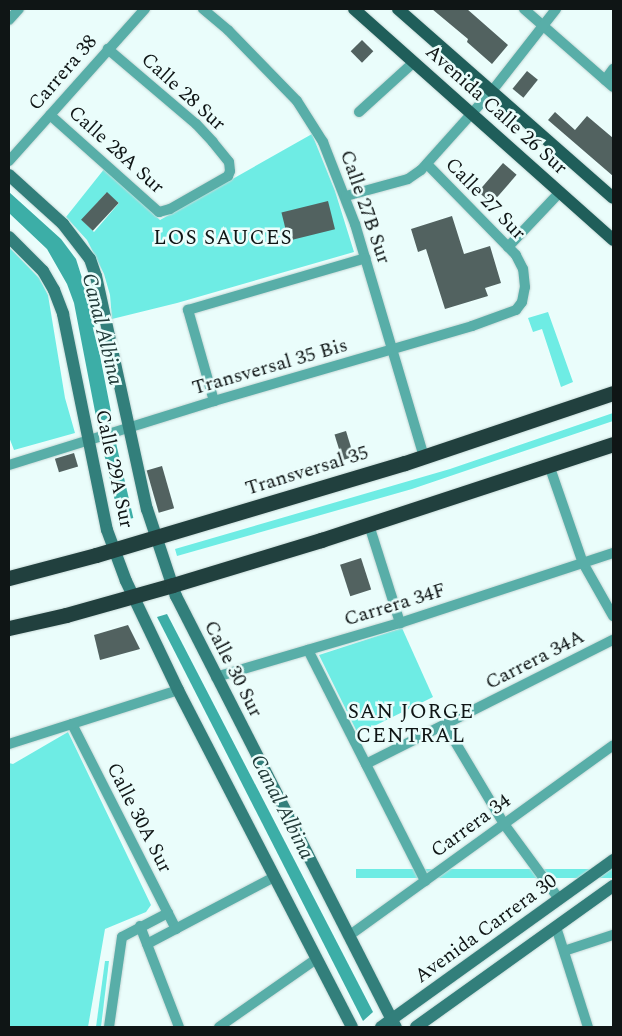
<!DOCTYPE html>
<style>
body{margin:0}
#map{position:relative;width:622px;height:1036px;overflow:hidden;background:#eafdfb;font-family:Spectral,serif}
div>[style]{position:absolute}
[style*='--x']{left:calc(var(--x)*1px);top:calc(var(--y)*1px);width:calc(var(--w)*1px);rotate:calc(var(--a)*1deg)}
.green>*{inset:0;background:#6eece4;transform-origin:0 0}
.water>*{inset:0;background:#3caea7;transform-origin:0 0}
.building>*{inset:0;background:#526260;transform-origin:0 0}
.roads{filter:drop-shadow(0 0 1px #c7d8d6) drop-shadow(0 0 1px #c7d8d6)}
.street>*{height:10px;margin:-5px;padding:0 5px;transform-origin:5px;border-radius:5px;background:#58aea8}
.secondary>*{height:12px;margin:-6px;padding:0 6px;transform-origin:6px;border-radius:6px;background:#327f7b}
.primary>*{height:12px;margin:-6px;padding:0 6px;transform-origin:6px;border-radius:6px;background:#1f5e5a}
.highway>*{height:15px;margin:-7.5px;padding:0 7.5px;transform-origin:7.5px;border-radius:7.5px;background:#21403e}
span{translate:-50% -50%;white-space:nowrap;text-align:center;line-height:1.15;-webkit-text-stroke:5px #eafdfb;paint-order:stroke}
.street-label{font-size:20px;color:#0f1515}
.neighbourhood-label{font-size:21px;color:#0f1515;letter-spacing:1px}
.water-label{font-size:21px;color:#223b39;font-style:italic}
.frame{position:absolute;inset:0;border:10px solid #0f1515;pointer-events:none}
</style>
<div id="map">
<div class="green">
<i style="clip-path:polygon(evenodd,312px 134px,335px 191px,354px 252px,177px 303px,112px 319px,110px 295px,104px 274px,87px 240px,66px 217px,105px 168px,160px 220px,312px 134px,106px 193px,119px 203px,94px 232px,82px 220px,106px 193px)"></i>
<i style="clip-path:polygon(9px 247px,39px 278px,48px 295px,65px 398px,75px 433px,14px 450px,9px 437px)"></i>
<i style="clip-path:polygon(548px 312px,573px 382px,561px 387px,542px 329px,533px 332px,528px 318px)"></i>
<i style="clip-path:polygon(613px 413px,613px 421px,412px 489px,177px 556px,175px 549px,450px 469px)"></i>
<i style="clip-path:polygon(402px 628px,433px 697px,358px 734px,319px 655px)"></i>
<i style="clip-path:polygon(68px 732px,151px 905px,146px 912px,105px 929px,88px 1027px,9px 1027px,9px 763px,13px 764px)"></i>
<i style="left:613px;top:869px;width:9px;height:257px;rotate:90deg"></i>
<i style="clip-path:polygon(105px 961px,109px 961px,101px 1027px,96px 1027px)"></i>
</div>
<div class="water">
<i style="clip-path:polygon(9px 192px,61px 239px,76px 259px,89px 300px,113px 422px,106px 426px,98px 427px,74px 303px,67px 284px,47px 249px,9px 213px)"></i>
<i style="left:116px;top:443px;width:77px;height:14px;rotate:77deg"></i>
<i style="clip-path:polygon(167px 614px,373px 1012px,363px 1021px,157px 617px)"></i>
</div>
<div class="building">
<i style="clip-path:polygon(432px 9px,467px 9px,508px 45px,492px 64px,467px 42px,468px 39px)"></i>
<i style="left:362px;top:40px;width:16px;height:16px;rotate:45deg"></i>
<i style="left:527px;top:71px;width:14px;height:23px;rotate:39deg"></i>
<i style="clip-path:polygon(555px 112px,575px 130px,587px 116px,613px 138px,613px 176px,548px 120px)"></i>
<i style="left:503px;top:163px;width:18px;height:38px;rotate:41deg"></i>
<i style="left:107px;top:192px;width:16px;height:38px;rotate:43deg"></i>
<i style="left:328px;top:201px;width:29px;height:48px;rotate:76deg"></i>
<i style="clip-path:polygon(452px 216px,464px 254px,490px 246px,501px 283px,485px 288px,488px 296px,445px 309px,426px 249px,418px 252px,411px 229px)"></i>
<i style="left:346px;top:431px;width:27px;height:12px;rotate:73deg"></i>
<i style="left:74px;top:453px;width:14px;height:20px;rotate:73deg"></i>
<i style="left:162px;top:466px;width:44px;height:16px;rotate:74deg"></i>
<i style="left:361px;top:558px;width:33px;height:22px;rotate:72deg"></i>
<i style="clip-path:polygon(128px 625px,140px 649px,100px 660px,94px 635px)"></i>
</div>
<div class="roads">
<div class="street">
<i style="--x:203;--y:9;--w:33;--a:40"></i>
<i style="--x:228;--y:30;--w:99;--a:45.8"></i>
<i style="--x:297;--y:101;--w:49;--a:57.6"></i>
<i style="--x:323;--y:142;--w:88;--a:68.7"></i>
<i style="--x:355;--y:224;--w:243;--a:73.5"></i>
<i style="--x:524;--y:9;--w:118;--a:41.2"></i>
<i style="--x:9;--y:20;--w:15;--a:-48"></i>
<i style="--x:605;--y:80;--w:14;--a:-54"></i>
<i style="--x:359;--y:112;--w:74;--a:-42.3"></i>
<i style="--x:50;--y:115;--w:146;--a:41.7"></i>
<i style="--x:159;--y:212;--w:11;--a:-15"></i>
<i style="--x:170;--y:209;--w:67;--a:-29.6"></i>
<i style="--x:228;--y:176;--w:5;--a:-68"></i>
<i style="--x:230;--y:171;--w:9;--a:-96"></i>
<i style="--x:229;--y:162;--w:26;--a:-129"></i>
<i style="--x:213;--y:142;--w:25;--a:-133"></i>
<i style="--x:196;--y:124;--w:116;--a:-139.6"></i>
<i style="--x:9;--y:161;--w:204;--a:-48.2"></i>
<i style="--x:346;--y:196;--w:64;--a:-15.3"></i>
<i style="--x:408;--y:179;--w:16;--a:-35"></i>
<i style="--x:421;--y:170;--w:106;--a:-48.1"></i>
<i style="--x:492;--y:91;--w:104;--a:-52"></i>
<i style="--x:508;--y:247;--w:76;--a:-46.6"></i>
<i style="--x:214;--y:401;--w:95;--a:-105.9"></i>
<i style="--x:188;--y:310;--w:185;--a:-16.3"></i>
<i style="--x:9;--y:465;--w:215;--a:-17.3"></i>
<i style="--x:214;--y:401;--w:269;--a:-16.2"></i>
<i style="--x:472;--y:326;--w:47;--a:-20"></i>
<i style="--x:516;--y:310;--w:10;--a:-53"></i>
<i style="--x:522;--y:302;--w:15;--a:-79"></i>
<i style="--x:525;--y:287;--w:18;--a:-96"></i>
<i style="--x:523;--y:269;--w:16;--a:-117"></i>
<i style="--x:516;--y:255;--w:127;--a:-134.4"></i>
<i style="--x:549;--y:465;--w:104;--a:70.9"></i>
<i style="--x:583;--y:563;--w:61;--a:60.5"></i>
<i style="--x:369;--y:525;--w:103;--a:72.4"></i>
<i style="--x:308;--y:650;--w:259;--a:63.1"></i>
<i style="--x:216;--y:677;--w:192;--a:-16.4"></i>
<i style="--x:400;--y:623;--w:224;--a:-18.2"></i>
<i style="--x:72;--y:724;--w:230;--a:63.1"></i>
<i style="--x:445;--y:725;--w:115;--a:59.2"></i>
<i style="--x:504;--y:824;--w:93;--a:53.7"></i>
<i style="--x:9;--y:744;--w:177;--a:-17.7"></i>
<i style="--x:366;--y:764;--w:276;--a:-26.7"></i>
<i style="--x:140;--y:926;--w:108;--a:68.9"></i>
<i style="--x:556;--y:927;--w:105;--a:72.3"></i>
<i style="--x:350;--y:935;--w:324;--a:-35.8"></i>
<i style="--x:147;--y:944;--w:144;--a:-27.8"></i>
<i style="--x:564;--y:951;--w:52;--a:-18.1"></i>
<i style="--x:109;--y:1027;--w:91;--a:-81.8"></i>
<i style="--x:122;--y:937;--w:52;--a:-27.6"></i>
<i style="--x:219;--y:1027;--w:118;--a:-35"></i>
</div>
<div class="secondary">
<i style="--x:9;--y:175;--w:73;--a:42.2"></i>
<i style="--x:63;--y:224;--w:44;--a:52.4"></i>
<i style="--x:90;--y:259;--w:18;--a:71"></i>
<i style="--x:96;--y:276;--w:239;--a:77.7"></i>
<i style="--x:147;--y:509;--w:92;--a:71.6"></i>
<i style="--x:176;--y:596;--w:484;--a:63"></i>
<i style="--x:9;--y:237;--w:48;--a:45"></i>
<i style="--x:43;--y:271;--w:22;--a:60"></i>
<i style="--x:54;--y:290;--w:26;--a:69"></i>
<i style="--x:63;--y:314;--w:220;--a:78.5"></i>
<i style="--x:107;--y:530;--w:54;--a:69.6"></i>
<i style="--x:126;--y:581;--w:121;--a:64.5"></i>
<i style="--x:178;--y:690;--w:379;--a:62.7"></i>
<i style="--x:381;--y:1027;--w:286;--a:-35.7"></i>
<i style="--x:416;--y:1027;--w:242;--a:-35.6"></i>
</div>
<div class="primary">
<i style="--x:354;--y:9;--w:347;--a:41.7"></i>
<i style="--x:398;--y:9;--w:286;--a:41.3"></i>
</div>
<div class="highway">
<i style="--x:9;--y:578;--w:90;--a:-14.8"></i>
<i style="--x:96;--y:555;--w:322;--a:-16.6"></i>
<i style="--x:405;--y:463;--w:219;--a:-18.6"></i>
<i style="--x:9;--y:628;--w:58;--a:-12.8"></i>
<i style="--x:66;--y:615;--w:111;--a:-15.7"></i>
<i style="--x:173;--y:585;--w:155;--a:-16.9"></i>
<i style="--x:321;--y:540;--w:307;--a:-18.2"></i>
</div>
</div>
<div class="street-label">
<span style="left:63px;top:73px;rotate:-49deg">Carrera 38</span>
<span style="left:183px;top:92px;rotate:42deg">Calle 28 Sur</span>
<span style="left:496px;top:110px;rotate:42deg">Avenida Calle 26 Sur</span>
<span style="left:116px;top:150px;rotate:42deg">Calle 28A Sur</span>
<span style="left:485px;top:199px;rotate:46deg">Calle 27 Sur</span>
<span style="left:365px;top:207px;rotate:71deg">Calle 27B Sur</span>
<span style="left:270px;top:367px;rotate:-16deg">Transversal 35 Bis</span>
<span style="left:114px;top:469px;rotate:78deg">Calle 29A Sur</span>
<span style="left:307px;top:471px;rotate:-17deg">Transversal 35</span>
<span style="left:395px;top:605px;rotate:-17deg">Carrera 34F</span>
<span style="left:535px;top:660px;rotate:-27deg">Carrera 34A</span>
<span style="left:233px;top:669px;rotate:63deg">Calle 30 Sur</span>
<span style="left:139px;top:818px;rotate:63deg">Calle 30A Sur</span>
<span style="left:471px;top:826px;rotate:-36deg">Carrera 34</span>
<span style="left:486px;top:929px;rotate:-36deg">Avenida Carrera 30</span>
</div>
<div class="neighbourhood-label">
<span style="left:223px;top:238px">LOS SAUCES</span>
<span style="left:411px;top:724px">SAN JORGE<br>CENTRAL</span>
</div>
<div class="water-label">
<span style="left:102px;top:329px;rotate:76deg">Canal Albina</span>
<span style="left:282px;top:807px;rotate:63deg">Canal Albina</span>
</div>
<div class="frame"></div>
</div>
